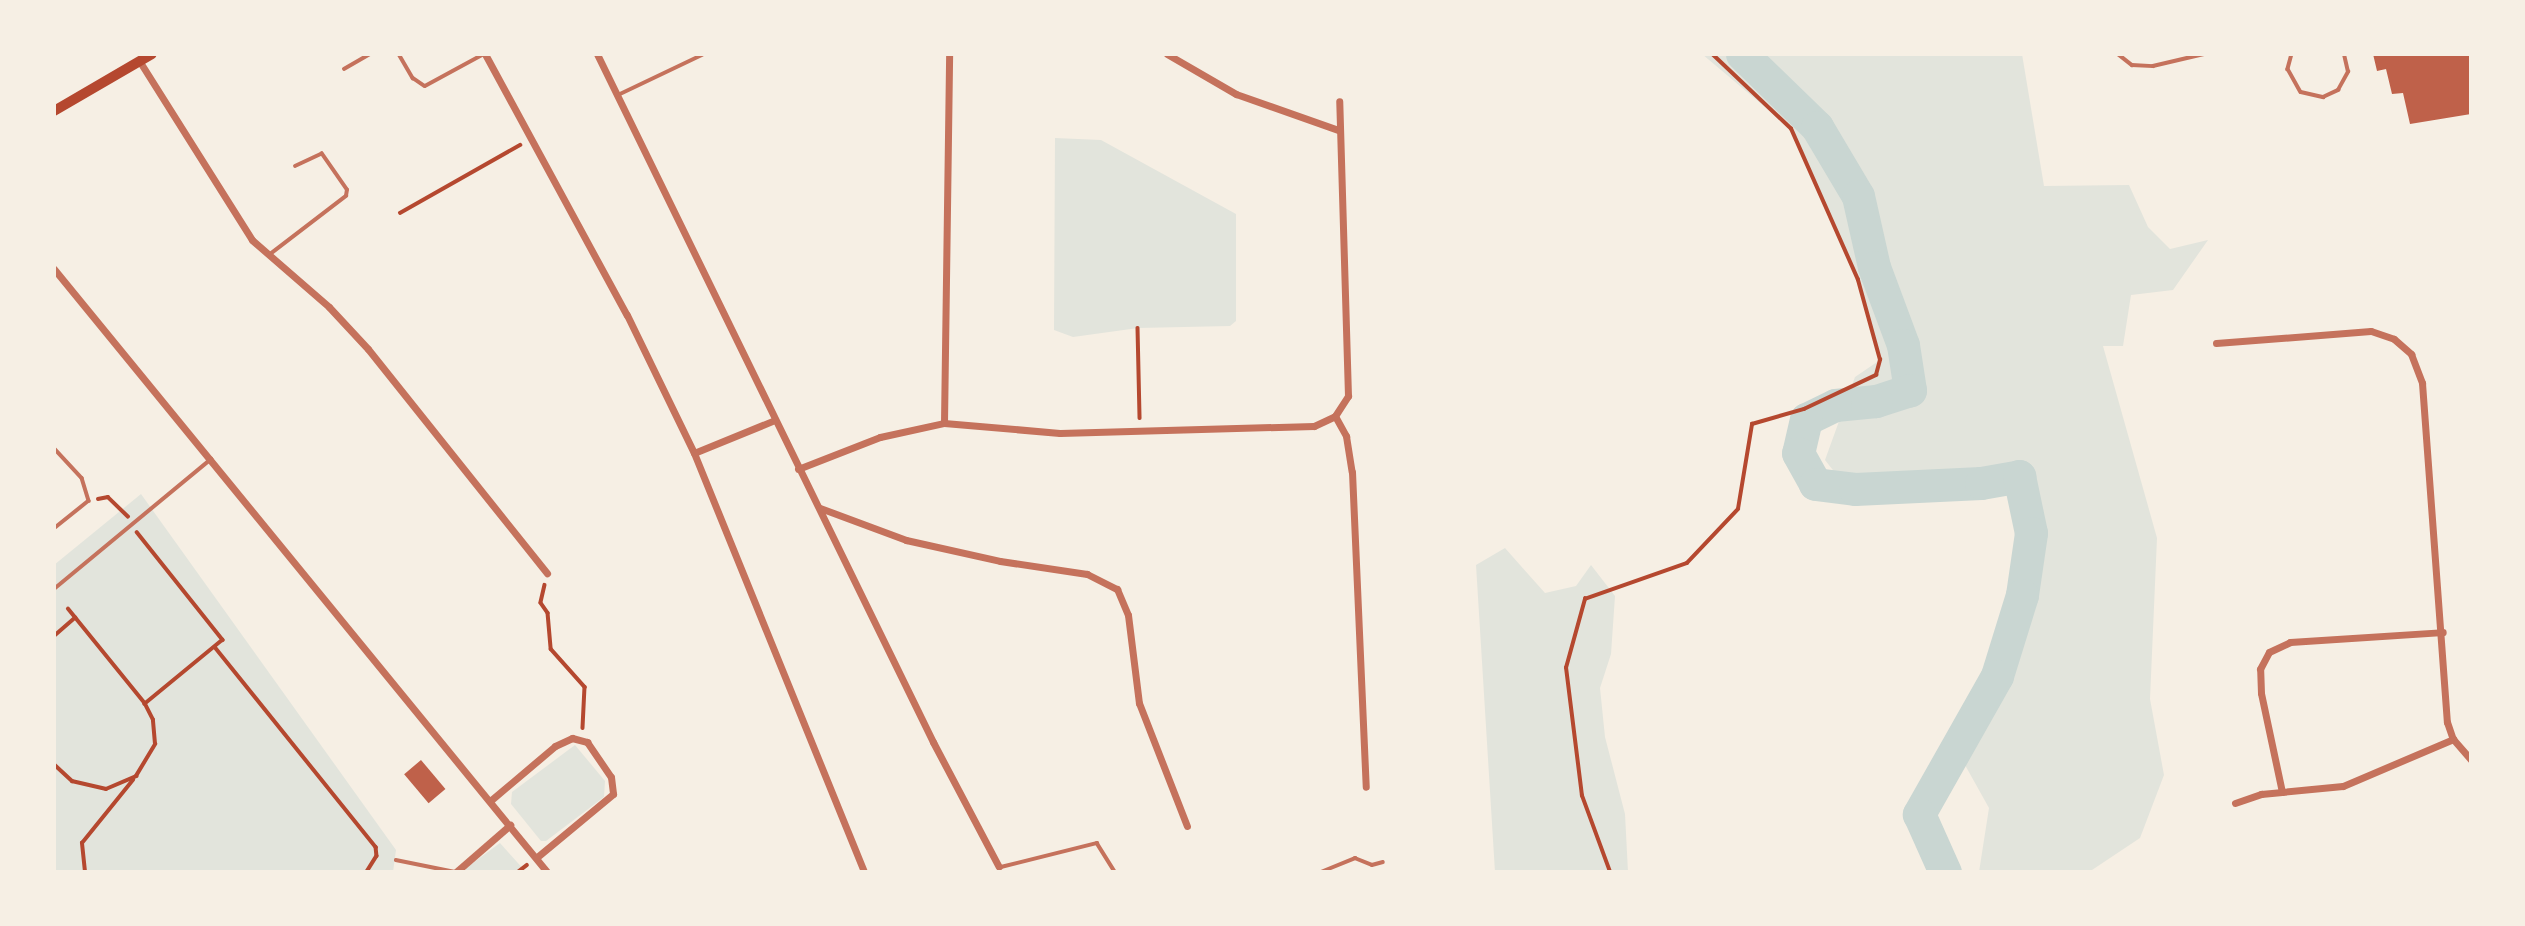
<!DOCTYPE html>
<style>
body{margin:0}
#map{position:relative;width:2525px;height:926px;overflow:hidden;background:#f6efe4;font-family:"Nunito Sans",sans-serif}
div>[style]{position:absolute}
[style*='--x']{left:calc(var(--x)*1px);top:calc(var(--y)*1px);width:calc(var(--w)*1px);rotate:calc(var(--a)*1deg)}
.green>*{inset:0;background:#e2e4dc}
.river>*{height:33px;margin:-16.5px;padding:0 16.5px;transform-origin:16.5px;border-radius:16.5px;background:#c9d6d2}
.building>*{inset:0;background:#bf614a;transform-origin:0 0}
.path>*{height:3.5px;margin:-1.75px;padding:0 1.75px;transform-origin:1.75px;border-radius:1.75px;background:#b5482f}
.service>*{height:3.5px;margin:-1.75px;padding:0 1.75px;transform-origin:1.75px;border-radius:1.75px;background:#c5725c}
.minor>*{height:7px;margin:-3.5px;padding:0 3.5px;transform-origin:3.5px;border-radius:3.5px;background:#c5725c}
.secondary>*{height:10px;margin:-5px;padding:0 5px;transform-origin:5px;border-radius:5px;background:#b5482f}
span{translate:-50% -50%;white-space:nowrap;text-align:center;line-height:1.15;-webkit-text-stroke:6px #f6efe4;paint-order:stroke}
.frame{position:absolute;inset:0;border:56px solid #f6efe4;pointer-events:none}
</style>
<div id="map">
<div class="green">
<i style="clip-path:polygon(1702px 54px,2022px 54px,2044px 186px,2129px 185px,2148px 227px,2170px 249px,2208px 240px,2173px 290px,2131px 295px,2123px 346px,2103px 346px,2157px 538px,2150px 699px,2164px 775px,2140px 838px,2089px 872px,1979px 872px,1989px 808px,1965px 765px,2013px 672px,2047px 538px,2023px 462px,1847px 488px,1825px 460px,1855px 377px,1880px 360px,1858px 280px,1791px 129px)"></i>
<i style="clip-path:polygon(1055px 138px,1101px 140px,1236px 214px,1236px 321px,1230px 326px,1138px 328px,1073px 337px,1054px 330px)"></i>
<i style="clip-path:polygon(141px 494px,396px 850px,393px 872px,54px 872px,54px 565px)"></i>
<i style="clip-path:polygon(1505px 548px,1545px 593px,1576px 586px,1591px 565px,1615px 596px,1611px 654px,1600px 688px,1605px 737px,1625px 814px,1628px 872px,1495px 872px,1476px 565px)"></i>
<i style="clip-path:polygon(575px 745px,605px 781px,604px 797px,546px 841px,541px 841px,511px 804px,512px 792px)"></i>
<i style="clip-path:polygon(500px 843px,526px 872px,466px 872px,466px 868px)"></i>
</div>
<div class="river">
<i style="--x:1742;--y:54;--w:105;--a:44.2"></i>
<i style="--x:1817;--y:127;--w:80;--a:59.3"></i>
<i style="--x:1858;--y:196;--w:73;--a:77.3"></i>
<i style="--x:1874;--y:267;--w:83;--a:69.6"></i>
<i style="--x:1903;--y:345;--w:46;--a:81.2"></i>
<i style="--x:1910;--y:390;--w:36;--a:162"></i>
<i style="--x:1876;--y:401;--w:41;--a:174.4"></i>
<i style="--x:1835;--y:405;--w:32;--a:154"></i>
<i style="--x:1806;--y:419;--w:35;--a:103"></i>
<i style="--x:1798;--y:453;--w:35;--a:61"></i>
<i style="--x:1815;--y:484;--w:40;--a:7.1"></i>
<i style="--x:1855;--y:489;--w:126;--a:-2.7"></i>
<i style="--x:1981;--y:483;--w:39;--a:-10"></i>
<i style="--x:2019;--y:476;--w:58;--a:78.1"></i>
<i style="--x:2031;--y:533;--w:63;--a:98.3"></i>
<i style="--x:2022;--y:595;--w:85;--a:107.2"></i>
<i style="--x:1997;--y:676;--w:159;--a:119.5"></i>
<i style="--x:1919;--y:814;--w:64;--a:65.9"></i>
</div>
<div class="building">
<i style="clip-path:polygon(2373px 54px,2471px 54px,2471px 114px,2410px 124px,2403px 93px,2392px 94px,2386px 69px,2377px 71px)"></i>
<i style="left:421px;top:760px;width:38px;height:22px;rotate:50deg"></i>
</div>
<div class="path">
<i style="--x:400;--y:213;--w:138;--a:-29.5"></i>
<i style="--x:1138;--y:328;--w:90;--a:88.7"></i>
<i style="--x:98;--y:499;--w:10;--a:-11"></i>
<i style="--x:108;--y:497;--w:28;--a:44"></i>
<i style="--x:137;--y:532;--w:138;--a:51.5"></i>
<i style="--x:223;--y:640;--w:101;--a:140.6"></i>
<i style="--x:545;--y:585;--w:18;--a:103"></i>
<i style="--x:541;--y:603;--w:12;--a:55"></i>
<i style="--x:548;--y:613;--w:36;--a:85"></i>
<i style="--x:551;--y:649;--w:51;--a:48.2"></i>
<i style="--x:585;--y:687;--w:41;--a:92.8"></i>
<i style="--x:54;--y:636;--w:28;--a:-41"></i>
<i style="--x:215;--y:647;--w:257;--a:51.2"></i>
<i style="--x:376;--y:847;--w:9;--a:84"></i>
<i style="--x:377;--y:856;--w:19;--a:122"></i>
<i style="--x:54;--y:764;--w:25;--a:43"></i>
<i style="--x:72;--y:781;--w:35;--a:13"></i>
<i style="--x:106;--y:789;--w:33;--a:-23"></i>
<i style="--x:136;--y:776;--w:37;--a:-59"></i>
<i style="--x:155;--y:744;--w:24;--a:-95"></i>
<i style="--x:153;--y:720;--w:18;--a:-117"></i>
<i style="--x:145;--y:704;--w:122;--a:-129"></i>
<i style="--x:85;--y:872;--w:29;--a:-96"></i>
<i style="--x:82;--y:843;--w:81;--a:-51"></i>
<i style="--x:518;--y:872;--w:11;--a:-38"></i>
<i style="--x:1610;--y:872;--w:81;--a:-110.2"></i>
<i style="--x:1582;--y:796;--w:129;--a:-97.1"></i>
<i style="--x:1566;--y:668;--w:72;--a:-74.6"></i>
<i style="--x:1585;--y:599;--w:108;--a:-19.4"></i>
<i style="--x:1687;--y:563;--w:74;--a:-46.6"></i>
<i style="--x:1738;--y:509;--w:86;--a:-80.6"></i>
<i style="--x:1752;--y:424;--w:54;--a:-16.1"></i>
<i style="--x:1804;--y:409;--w:80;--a:-25.3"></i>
<i style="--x:1876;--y:375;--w:16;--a:-75"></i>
<i style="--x:1880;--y:360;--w:83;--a:-105.4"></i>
<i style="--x:1858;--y:280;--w:165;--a:-113.9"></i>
<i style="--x:1791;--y:129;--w:109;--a:-136.5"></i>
</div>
<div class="service">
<i style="--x:399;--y:54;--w:28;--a:60"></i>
<i style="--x:413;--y:78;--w:14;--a:34"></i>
<i style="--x:425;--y:86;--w:67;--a:-28.5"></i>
<i style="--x:2118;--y:54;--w:18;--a:38"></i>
<i style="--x:2132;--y:65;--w:21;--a:3"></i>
<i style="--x:2153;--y:66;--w:52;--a:-13.2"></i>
<i style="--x:2292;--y:54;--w:16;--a:105"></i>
<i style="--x:2288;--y:69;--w:26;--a:61"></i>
<i style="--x:2301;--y:92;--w:23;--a:13"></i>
<i style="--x:2323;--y:97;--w:17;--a:-25"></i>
<i style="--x:2338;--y:90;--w:21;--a:-61"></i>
<i style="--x:2348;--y:72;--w:18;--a:-103"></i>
<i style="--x:344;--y:69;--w:30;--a:-30"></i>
<i style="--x:618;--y:95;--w:93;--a:-25.5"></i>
<i style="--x:269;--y:255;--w:97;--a:-37.5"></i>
<i style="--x:346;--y:196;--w:6;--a:-81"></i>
<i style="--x:347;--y:190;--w:44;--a:-124.8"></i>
<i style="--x:322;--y:154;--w:29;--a:155"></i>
<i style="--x:54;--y:448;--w:41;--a:47"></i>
<i style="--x:82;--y:478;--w:24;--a:73"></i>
<i style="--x:89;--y:501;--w:45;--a:141.3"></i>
<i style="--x:54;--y:589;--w:204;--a:-39.6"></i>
<i style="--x:396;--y:860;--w:60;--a:11.5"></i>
<i style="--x:1001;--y:867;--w:99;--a:-14"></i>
<i style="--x:1097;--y:843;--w:34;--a:58"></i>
<i style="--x:1321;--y:872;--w:37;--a:-22"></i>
<i style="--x:1355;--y:858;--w:18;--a:22"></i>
<i style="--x:1372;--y:865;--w:11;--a:-15"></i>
</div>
<div class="minor">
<i style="--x:485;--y:54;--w:297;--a:61.5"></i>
<i style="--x:627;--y:315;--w:153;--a:64.1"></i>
<i style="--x:694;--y:453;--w:452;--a:67.9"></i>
<i style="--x:597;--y:54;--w:766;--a:63.97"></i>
<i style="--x:933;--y:742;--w:141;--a:62.2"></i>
<i style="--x:1167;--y:54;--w:80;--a:30.1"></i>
<i style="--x:1236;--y:94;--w:108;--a:19.4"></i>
<i style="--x:140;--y:62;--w:210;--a:57.8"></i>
<i style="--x:252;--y:240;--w:102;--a:41"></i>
<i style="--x:329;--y:307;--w:57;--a:47.1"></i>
<i style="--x:368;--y:349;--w:287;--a:51.4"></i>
<i style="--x:54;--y:269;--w:779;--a:50.73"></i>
<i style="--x:2216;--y:343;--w:155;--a:-4.4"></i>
<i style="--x:2371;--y:331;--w:24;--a:19"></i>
<i style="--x:2394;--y:339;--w:23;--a:41"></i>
<i style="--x:2411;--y:354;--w:31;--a:69"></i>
<i style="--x:2422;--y:383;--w:340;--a:85.8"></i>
<i style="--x:2447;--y:722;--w:18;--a:71"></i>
<i style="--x:2453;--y:739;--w:28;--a:49"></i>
<i style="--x:1335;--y:416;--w:23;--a:61"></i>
<i style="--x:1346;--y:436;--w:36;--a:81"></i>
<i style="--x:1352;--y:472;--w:315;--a:87.5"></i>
<i style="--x:944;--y:423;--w:369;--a:-89.2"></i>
<i style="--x:694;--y:453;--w:87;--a:-22.2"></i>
<i style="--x:798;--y:469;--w:88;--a:-21.3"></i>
<i style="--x:880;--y:437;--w:66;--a:-12.3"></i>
<i style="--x:944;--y:423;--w:116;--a:4.9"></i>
<i style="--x:1060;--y:433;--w:254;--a:-1.6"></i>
<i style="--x:1314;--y:426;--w:23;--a:-25"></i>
<i style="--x:1335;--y:416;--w:24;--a:-57"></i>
<i style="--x:1348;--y:396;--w:295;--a:-91.7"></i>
<i style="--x:820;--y:508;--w:92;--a:20.4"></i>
<i style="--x:906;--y:540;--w:96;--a:12.6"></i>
<i style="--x:1000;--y:561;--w:88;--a:8.5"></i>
<i style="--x:1087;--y:574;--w:34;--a:27"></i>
<i style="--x:1117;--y:589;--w:28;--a:67"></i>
<i style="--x:1128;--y:615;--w:89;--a:82.9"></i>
<i style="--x:1139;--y:703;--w:132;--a:68.7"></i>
<i style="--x:2282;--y:792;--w:101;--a:-102"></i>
<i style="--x:2261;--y:693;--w:24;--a:-92"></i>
<i style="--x:2260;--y:669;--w:19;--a:-62"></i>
<i style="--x:2269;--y:652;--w:23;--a:-25"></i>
<i style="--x:2290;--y:642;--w:153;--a:-3.7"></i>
<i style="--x:490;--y:801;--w:85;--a:-40.2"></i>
<i style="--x:555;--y:746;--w:19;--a:-25"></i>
<i style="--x:572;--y:738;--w:16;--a:15"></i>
<i style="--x:587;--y:742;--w:42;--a:55.6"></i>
<i style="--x:611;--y:777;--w:17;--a:83"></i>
<i style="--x:613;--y:794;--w:99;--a:140.3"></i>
<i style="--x:2235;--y:803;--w:28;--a:-19"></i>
<i style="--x:2261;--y:794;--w:82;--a:-5.6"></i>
<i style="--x:2343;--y:786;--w:120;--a:-23.1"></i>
<i style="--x:456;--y:872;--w:72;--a:-41"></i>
</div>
<div class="secondary">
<i style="--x:54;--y:111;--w:113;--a:-30.2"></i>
</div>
<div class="frame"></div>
</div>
